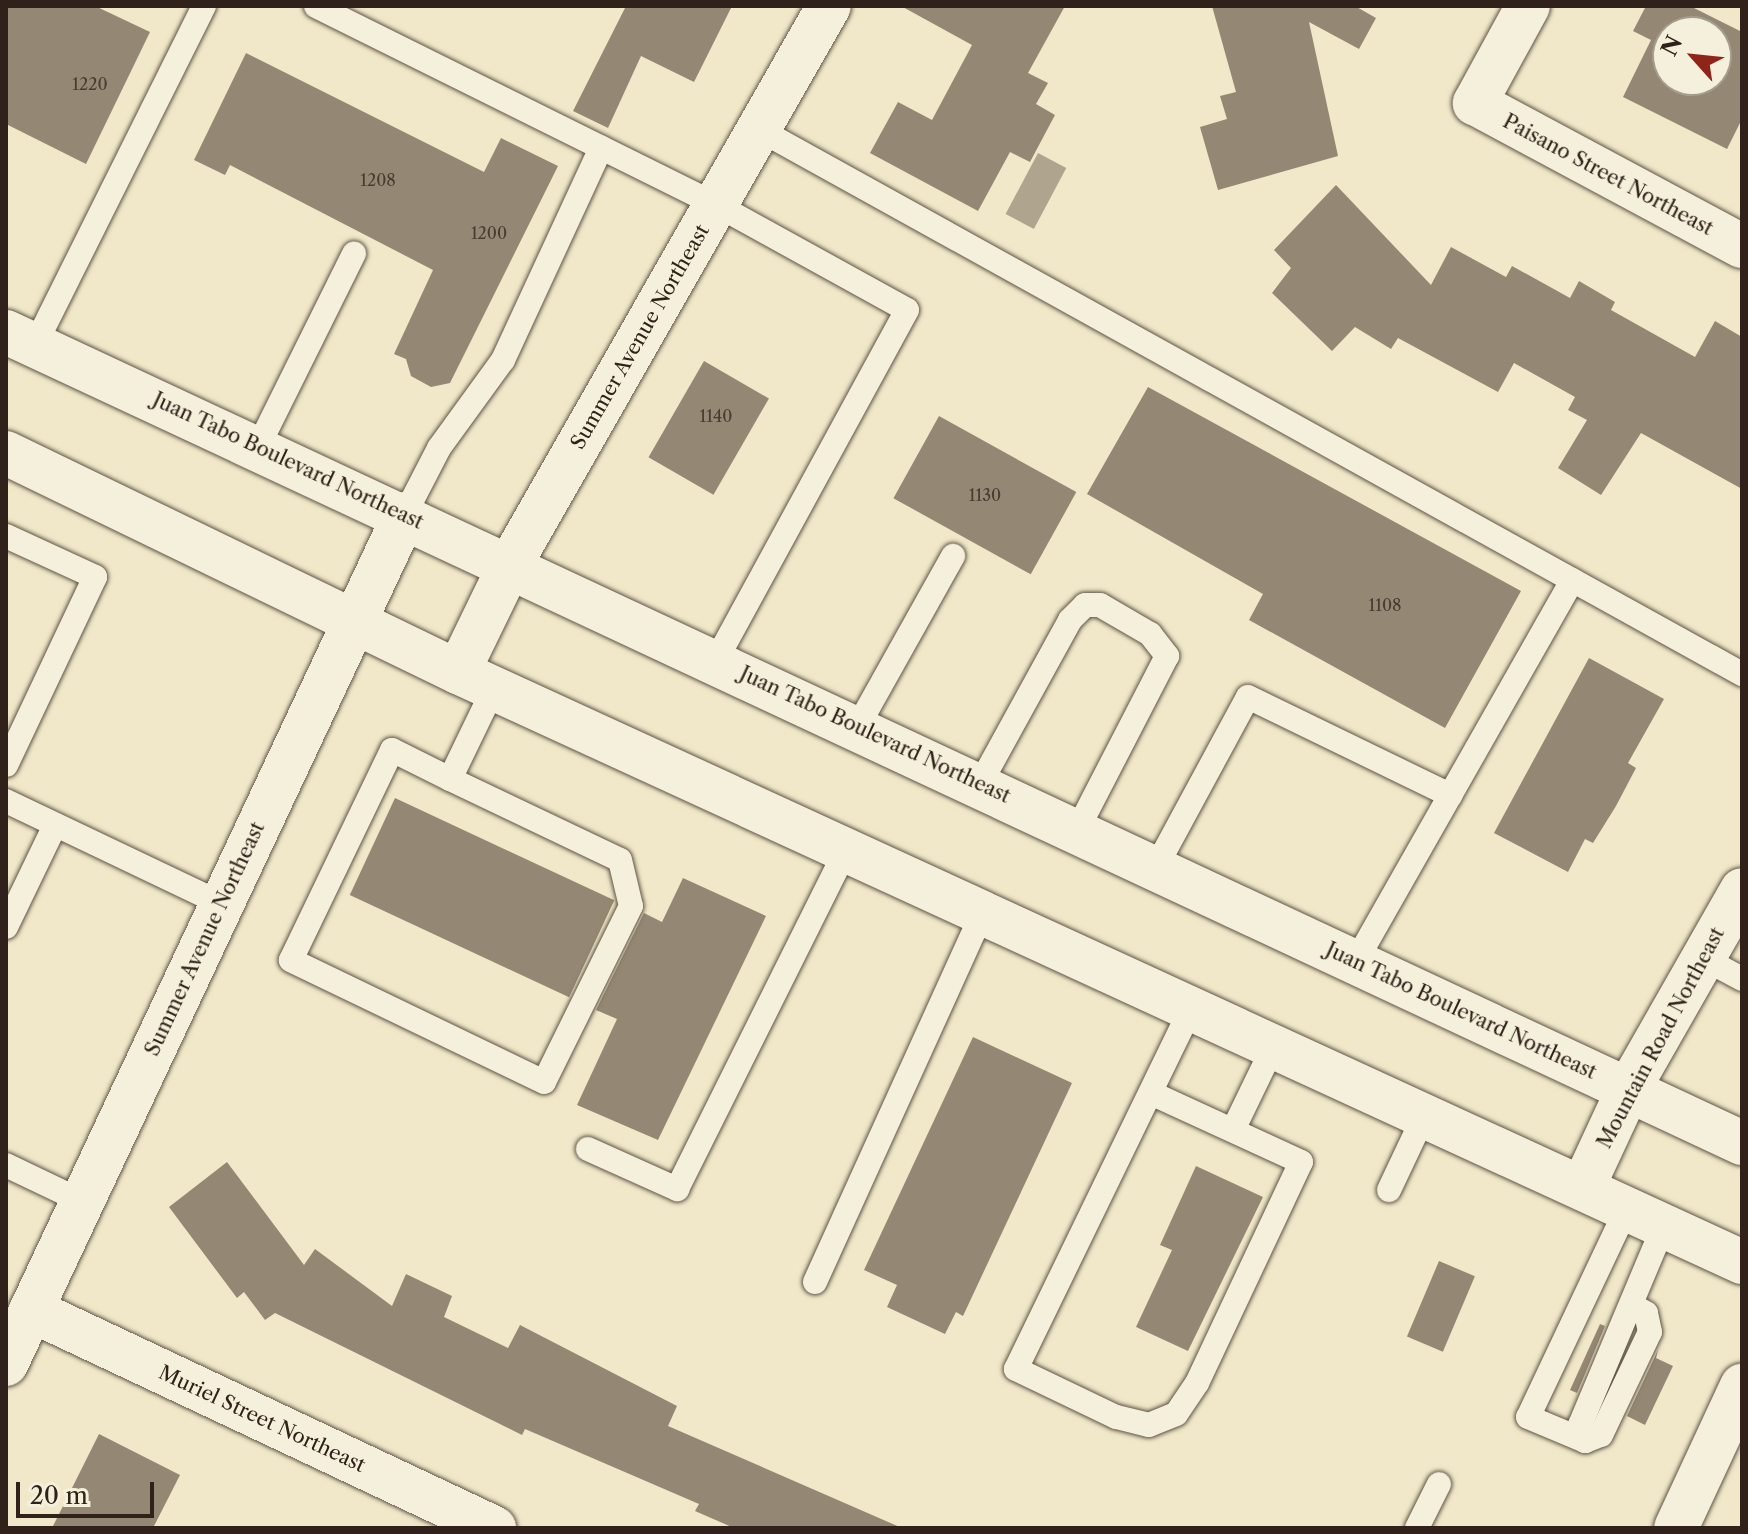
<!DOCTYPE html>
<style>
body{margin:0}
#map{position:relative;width:1748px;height:1534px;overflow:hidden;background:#f0e8c8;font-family:"Libre Caslon Text",serif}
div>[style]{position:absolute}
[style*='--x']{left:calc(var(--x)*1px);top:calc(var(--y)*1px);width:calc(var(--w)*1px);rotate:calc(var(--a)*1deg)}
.water>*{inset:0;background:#afa48d;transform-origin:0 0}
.building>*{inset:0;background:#948874;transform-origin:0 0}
.roads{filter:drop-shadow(0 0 2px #605346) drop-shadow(0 0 2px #605346)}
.service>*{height:24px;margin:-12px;padding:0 12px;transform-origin:12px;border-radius:12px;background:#f5f0db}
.minor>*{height:44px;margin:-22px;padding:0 22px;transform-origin:22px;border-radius:22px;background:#f5f0db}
.tertiary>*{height:44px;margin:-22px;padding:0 22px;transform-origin:22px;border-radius:22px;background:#f5f0db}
.secondary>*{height:44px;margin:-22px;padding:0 22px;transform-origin:22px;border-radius:22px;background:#f5f0db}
span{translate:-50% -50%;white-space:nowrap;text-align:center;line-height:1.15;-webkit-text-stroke:6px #f5f0db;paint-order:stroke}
.number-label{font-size:16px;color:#493b30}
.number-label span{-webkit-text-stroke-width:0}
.street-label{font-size:20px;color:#30211a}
.frame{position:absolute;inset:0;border:8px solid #30211a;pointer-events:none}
.north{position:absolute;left:1652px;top:16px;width:80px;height:80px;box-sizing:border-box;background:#f5f0db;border:2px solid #a69d8e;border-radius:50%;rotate:297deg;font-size:22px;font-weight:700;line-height:32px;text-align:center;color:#30211a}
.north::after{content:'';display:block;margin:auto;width:28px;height:36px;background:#8f2418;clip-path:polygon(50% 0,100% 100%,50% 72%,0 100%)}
.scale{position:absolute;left:16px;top:1482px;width:138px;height:36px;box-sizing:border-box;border:4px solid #30211a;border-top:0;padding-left:10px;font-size:24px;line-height:28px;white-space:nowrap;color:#30211a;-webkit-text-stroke:6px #f5f0db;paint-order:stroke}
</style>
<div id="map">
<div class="water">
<i style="left:1038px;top:153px;width:32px;height:69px;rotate:28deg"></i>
</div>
<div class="building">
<i style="clip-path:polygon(6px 6px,95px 6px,150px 32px,86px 164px,6px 124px)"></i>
<i style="clip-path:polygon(626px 6px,732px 6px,694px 82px,641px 56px,608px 128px,573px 111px)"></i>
<i style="clip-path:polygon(901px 6px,1065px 6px,1028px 73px,1048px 83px,1036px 104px,1055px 115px,1030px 162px,1010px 152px,978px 211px,870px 153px,898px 102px,932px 120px,972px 45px)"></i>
<i style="clip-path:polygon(1212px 6px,1355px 6px,1376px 18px,1359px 49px,1309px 22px,1338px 156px,1218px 190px,1200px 127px,1227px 119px,1220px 96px,1236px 92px)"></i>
<i style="clip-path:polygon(evenodd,1646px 6px,1690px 6px,1742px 32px,1742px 119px,1727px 149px,1623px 97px,1651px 40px,1633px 31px,1646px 6px,1668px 32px,1716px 32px,1716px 80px,1668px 80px,1668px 32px)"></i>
<i style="clip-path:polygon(246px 53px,484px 172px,501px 138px,558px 166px,450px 383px,431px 387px,411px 376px,406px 359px,394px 354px,433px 270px,230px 165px,225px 175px,194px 160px)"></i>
<i style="clip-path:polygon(1336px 185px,1431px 285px,1451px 247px,1506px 277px,1512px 266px,1570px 298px,1579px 281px,1615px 302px,1611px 310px,1695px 357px,1715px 321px,1742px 337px,1742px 489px,1641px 433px,1601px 495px,1558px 468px,1587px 420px,1568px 410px,1575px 397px,1514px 363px,1498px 392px,1398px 338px,1391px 349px,1355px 327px,1332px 351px,1272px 293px,1291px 268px,1274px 250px)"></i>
<i style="left:704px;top:361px;width:75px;height:111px;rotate:30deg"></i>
<i style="clip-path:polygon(1148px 387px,1521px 591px,1445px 728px,1249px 620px,1263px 594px,1087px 494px)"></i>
<i style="left:939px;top:416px;width:157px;height:94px;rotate:29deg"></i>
<i style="clip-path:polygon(1589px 658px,1664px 699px,1628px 763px,1636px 768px,1616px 806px,1593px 843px,1585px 839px,1568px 872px,1494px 833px)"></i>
<i style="left:395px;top:798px;width:242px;height:107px;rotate:25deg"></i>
<i style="clip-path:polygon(683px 878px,766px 916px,658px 1140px,577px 1105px,617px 1019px,596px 1010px,644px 913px,662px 922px)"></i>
<i style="clip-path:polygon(973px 1037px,1072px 1083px,963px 1316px,956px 1312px,945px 1334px,887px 1307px,897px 1285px,864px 1270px)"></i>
<i style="clip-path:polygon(227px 1162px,304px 1265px,315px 1249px,392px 1306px,406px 1274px,452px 1296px,444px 1317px,508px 1348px,520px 1325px,677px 1406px,668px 1426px,902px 1528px,734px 1528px,695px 1511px,699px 1504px,525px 1429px,522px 1435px,275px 1313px,265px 1320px,244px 1292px,237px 1298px,169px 1207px)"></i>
<i style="clip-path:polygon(1196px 1166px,1263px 1197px,1188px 1351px,1136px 1327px,1172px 1250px,1160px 1245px)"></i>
<i style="left:1439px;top:1261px;width:39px;height:82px;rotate:23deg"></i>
<i style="clip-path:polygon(1600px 1324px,1605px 1326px,1577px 1393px,1570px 1390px)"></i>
<i style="clip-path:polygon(1658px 1350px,1656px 1358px,1673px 1366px,1645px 1425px,1627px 1416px)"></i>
<i style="clip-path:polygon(99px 1434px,180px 1475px,153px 1528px,52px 1528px)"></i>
</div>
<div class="roads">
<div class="service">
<i style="--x:316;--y:6;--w:445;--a:26.4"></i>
<i style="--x:715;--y:204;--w:219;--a:28.9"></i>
<i style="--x:907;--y:310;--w:399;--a:118.6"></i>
<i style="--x:760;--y:130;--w:1123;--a:28.99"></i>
<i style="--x:35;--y:345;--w:379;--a:-63.5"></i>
<i style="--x:258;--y:447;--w:216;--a:-63.6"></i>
<i style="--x:405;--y:514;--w:74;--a:-62.7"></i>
<i style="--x:439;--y:448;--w:109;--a:-54"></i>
<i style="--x:503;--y:360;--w:234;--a:-65.2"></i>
<i style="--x:6;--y:536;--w:98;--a:24.7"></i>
<i style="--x:95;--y:577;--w:208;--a:115.3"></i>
<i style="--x:858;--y:726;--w:195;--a:-60.8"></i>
<i style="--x:450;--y:779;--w:188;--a:25.5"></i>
<i style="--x:620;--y:860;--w:47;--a:76.6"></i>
<i style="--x:631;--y:906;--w:196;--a:116.3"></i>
<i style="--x:544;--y:1082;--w:281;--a:-154.3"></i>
<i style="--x:291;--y:960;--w:233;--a:-64.3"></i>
<i style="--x:392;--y:750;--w:65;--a:26.6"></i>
<i style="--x:450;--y:779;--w:101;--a:-64.2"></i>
<i style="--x:980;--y:784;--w:187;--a:-61.2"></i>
<i style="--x:1070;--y:620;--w:21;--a:-45"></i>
<i style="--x:1085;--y:605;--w:15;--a:0"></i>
<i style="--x:1100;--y:605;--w:58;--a:30.1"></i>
<i style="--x:1150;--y:634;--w:28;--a:52"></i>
<i style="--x:1167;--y:656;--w:196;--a:117.3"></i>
<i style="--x:6;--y:801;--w:239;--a:25.5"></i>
<i style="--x:1156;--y:867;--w:193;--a:-61.6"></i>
<i style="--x:1248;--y:697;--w:225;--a:25.9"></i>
<i style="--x:6;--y:927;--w:113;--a:-64.3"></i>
<i style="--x:1703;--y:958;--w:44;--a:28.3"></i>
<i style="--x:1356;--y:961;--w:438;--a:-60.4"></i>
<i style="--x:1151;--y:1093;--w:165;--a:24.7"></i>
<i style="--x:1301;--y:1162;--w:244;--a:115.2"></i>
<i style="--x:1197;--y:1383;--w:37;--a:124"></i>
<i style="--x:1176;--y:1414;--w:29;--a:158"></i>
<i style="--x:1149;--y:1425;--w:34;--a:-166"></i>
<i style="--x:1116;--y:1417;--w:111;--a:-154.4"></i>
<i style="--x:1016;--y:1369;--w:403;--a:-64.1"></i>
<i style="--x:1233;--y:1130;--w:94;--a:-64.2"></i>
<i style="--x:588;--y:1149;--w:98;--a:24.2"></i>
<i style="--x:677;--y:1189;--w:379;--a:-63.5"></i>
<i style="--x:6;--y:1165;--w:83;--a:25.6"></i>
<i style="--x:1389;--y:1190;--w:84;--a:-64.7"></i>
<i style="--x:1627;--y:1208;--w:231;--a:115.3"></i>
<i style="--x:1528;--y:1417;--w:62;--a:22.8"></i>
<i style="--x:1585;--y:1441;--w:17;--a:-107"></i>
<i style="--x:1580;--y:1425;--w:217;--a:-67.2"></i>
<i style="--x:815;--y:1282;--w:406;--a:-65.6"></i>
<i style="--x:1585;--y:1441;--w:17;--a:-21"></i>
<i style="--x:1601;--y:1435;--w:114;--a:-64.6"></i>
<i style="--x:1650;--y:1332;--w:19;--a:-102"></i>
<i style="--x:1646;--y:1313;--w:15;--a:-152"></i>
<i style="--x:1417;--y:1528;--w:49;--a:-63.4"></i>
</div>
<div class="minor">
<i style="--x:1528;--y:6;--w:111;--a:118.7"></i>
<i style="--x:1475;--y:103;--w:303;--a:28.2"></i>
<i style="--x:458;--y:672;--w:121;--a:-64.1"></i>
<i style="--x:511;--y:563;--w:641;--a:-60.28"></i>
<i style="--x:31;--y:1310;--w:512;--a:25.21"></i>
<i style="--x:6;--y:1364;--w:939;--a:-64.85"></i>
<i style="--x:1676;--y:1528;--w:157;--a:-65.1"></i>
</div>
<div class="tertiary">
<i style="--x:1583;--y:1187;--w:107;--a:-65.1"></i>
<i style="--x:1628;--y:1090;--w:230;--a:-60.3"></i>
</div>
<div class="secondary">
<i style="--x:6;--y:332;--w:1916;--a:25.04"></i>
<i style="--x:6;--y:453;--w:502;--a:25.85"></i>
<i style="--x:458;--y:672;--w:1413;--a:24.68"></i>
</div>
</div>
<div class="number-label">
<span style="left:90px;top:84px">1220</span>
<span style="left:378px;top:180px">1208</span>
<span style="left:489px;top:233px">1200</span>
<span style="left:716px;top:416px">1140</span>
<span style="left:985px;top:495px">1130</span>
<span style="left:1385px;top:605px">1108</span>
</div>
<div class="street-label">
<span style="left:1608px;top:175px;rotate:28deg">Paisano Street Northeast</span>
<span style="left:640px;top:337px;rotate:-60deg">Summer Avenue Northeast</span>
<span style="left:288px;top:461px;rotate:25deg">Juan Tabo Boulevard Northeast</span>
<span style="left:875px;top:735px;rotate:25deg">Juan Tabo Boulevard Northeast</span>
<span style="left:205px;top:939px;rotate:-65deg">Summer Avenue Northeast</span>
<span style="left:1461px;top:1011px;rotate:25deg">Juan Tabo Boulevard Northeast</span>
<span style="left:1661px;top:1038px;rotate:-62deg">Mountain Road Northeast</span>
<span style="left:262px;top:1419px;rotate:25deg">Muriel Street Northeast</span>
</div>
<div class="frame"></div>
<div class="north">N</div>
<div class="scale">20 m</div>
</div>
